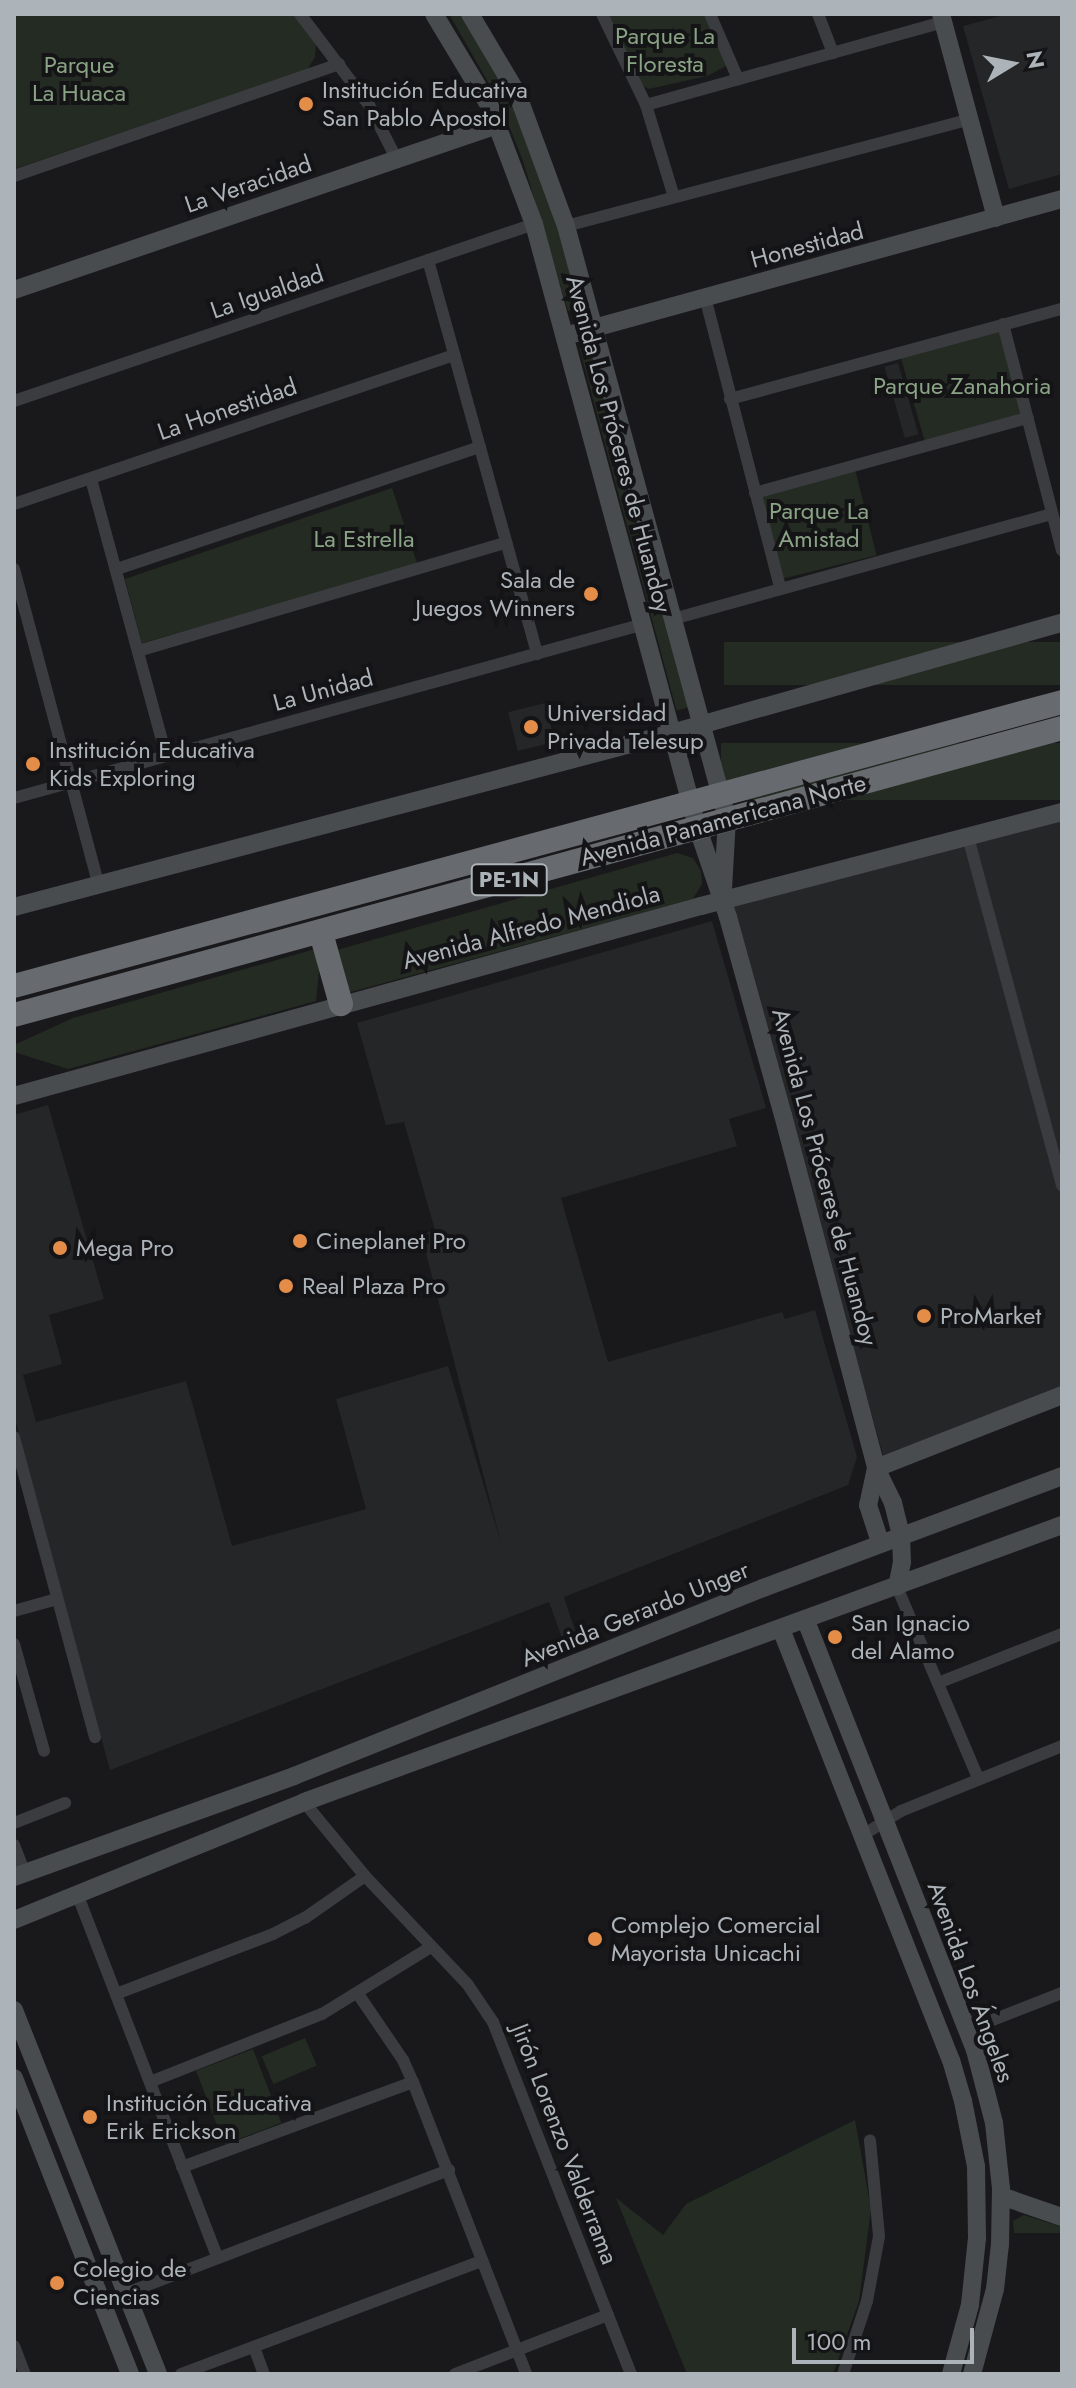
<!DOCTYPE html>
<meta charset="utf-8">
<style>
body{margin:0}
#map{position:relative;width:1076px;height:2388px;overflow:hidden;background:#19191b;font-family:Jost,sans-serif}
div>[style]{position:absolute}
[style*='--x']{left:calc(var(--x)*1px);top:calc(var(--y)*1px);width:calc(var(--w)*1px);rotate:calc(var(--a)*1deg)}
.built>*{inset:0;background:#252628;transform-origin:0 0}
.green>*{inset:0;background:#242b23;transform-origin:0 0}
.street>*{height:12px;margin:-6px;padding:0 6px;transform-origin:6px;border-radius:6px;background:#3a3c3f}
.secondary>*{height:18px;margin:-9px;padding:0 9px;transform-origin:9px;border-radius:9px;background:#484c4f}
.highway>*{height:24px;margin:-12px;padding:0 12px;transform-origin:12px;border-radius:12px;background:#676b70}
.dots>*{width:22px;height:22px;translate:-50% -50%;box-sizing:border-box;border:4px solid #141416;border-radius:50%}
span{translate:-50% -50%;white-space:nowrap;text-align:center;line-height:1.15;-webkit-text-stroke:8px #141416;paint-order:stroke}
.shield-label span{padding:2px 6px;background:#141416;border:2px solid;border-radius:6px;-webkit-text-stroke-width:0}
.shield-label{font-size:22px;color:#acb3b9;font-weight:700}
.park-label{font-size:24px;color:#8aa385}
.poi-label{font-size:24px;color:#acb3b9}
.left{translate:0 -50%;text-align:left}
.right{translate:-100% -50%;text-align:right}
.street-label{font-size:24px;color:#acb3b9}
.frame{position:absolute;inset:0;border:16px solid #acb3b9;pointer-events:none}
.north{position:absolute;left:972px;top:24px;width:80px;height:80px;-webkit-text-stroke:6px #141416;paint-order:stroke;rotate:80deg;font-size:22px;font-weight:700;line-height:32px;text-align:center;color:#acb3b9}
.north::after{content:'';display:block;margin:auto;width:28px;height:36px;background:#acb3b9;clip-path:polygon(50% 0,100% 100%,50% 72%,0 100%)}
.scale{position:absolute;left:792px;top:2328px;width:182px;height:36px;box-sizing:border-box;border:4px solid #acb3b9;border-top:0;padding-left:10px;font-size:24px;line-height:28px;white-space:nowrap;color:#acb3b9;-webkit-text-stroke:6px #141416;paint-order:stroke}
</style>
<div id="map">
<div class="built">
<i style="clip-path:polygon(1008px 14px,1062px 14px,1062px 174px,1009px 189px,963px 26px)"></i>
<i style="left:898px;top:363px;width:74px;height:14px;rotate:74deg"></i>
<i style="left:545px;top:703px;width:40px;height:38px;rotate:76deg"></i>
<i style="clip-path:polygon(1062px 819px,1062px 1389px,883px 1455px,729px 905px)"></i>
<i style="clip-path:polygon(712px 921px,766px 1108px,729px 1119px,737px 1146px,561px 1198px,608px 1362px,782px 1312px,785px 1319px,815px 1310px,857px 1457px,848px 1485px,564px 1597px,580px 1646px,566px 1649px,549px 1602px,110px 1770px,14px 1415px,14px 1115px,48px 1105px,104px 1299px,49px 1315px,62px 1364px,23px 1375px,36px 1422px,186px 1381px,232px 1546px,366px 1509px,336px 1399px,448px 1366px,501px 1543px,421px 1234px,435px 1230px,404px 1122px,386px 1125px,357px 1023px)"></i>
</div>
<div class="green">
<i style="clip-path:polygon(14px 14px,293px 14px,311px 31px,316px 42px,315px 57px,307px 70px,14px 169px)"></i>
<i style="clip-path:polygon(449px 14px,465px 14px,494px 61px,542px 173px,582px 308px,568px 311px,523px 161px,500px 103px)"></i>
<i style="clip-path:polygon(608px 14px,709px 14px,726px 66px,707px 76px,649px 89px,643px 86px)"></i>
<i style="left:999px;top:330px;width:88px;height:102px;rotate:74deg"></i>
<i style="left:592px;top:345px;width:375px;height:13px;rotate:75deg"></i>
<i style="left:855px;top:469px;width:89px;height:98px;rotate:76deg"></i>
<i style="clip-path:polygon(392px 488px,418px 566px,142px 643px,125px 579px)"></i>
<i style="left:1062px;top:642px;width:43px;height:338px;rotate:90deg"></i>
<i style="left:1062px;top:743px;width:57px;height:341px;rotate:90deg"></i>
<i style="clip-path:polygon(677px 853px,693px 858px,701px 871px,702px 884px,693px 899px,347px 993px,337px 950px)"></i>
<i style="clip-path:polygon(315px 949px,319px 971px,316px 1001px,68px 1069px,14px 1052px,14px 1045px,73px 1018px)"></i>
<i style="left:305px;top:2038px;width:30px;height:47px;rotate:67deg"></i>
<i style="left:253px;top:2049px;width:79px;height:61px;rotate:69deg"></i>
<i style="clip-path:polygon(855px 2120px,871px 2209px,859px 2301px,833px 2374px,687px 2374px,616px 2198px,663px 2235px,686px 2204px)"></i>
<i style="clip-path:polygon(1024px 2215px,1062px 2227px,1062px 2233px,1014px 2233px,1013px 2221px)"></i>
</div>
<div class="street">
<i style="--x:300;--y:14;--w:114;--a:52.8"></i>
<i style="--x:369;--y:105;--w:59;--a:63"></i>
<i style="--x:602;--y:14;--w:101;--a:64.2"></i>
<i style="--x:646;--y:105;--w:96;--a:73.1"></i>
<i style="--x:710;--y:14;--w:71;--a:66.7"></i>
<i style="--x:818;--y:14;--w:42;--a:69"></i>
<i style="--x:646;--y:105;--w:309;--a:-15.6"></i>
<i style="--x:14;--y:176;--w:344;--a:-19"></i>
<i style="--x:566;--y:226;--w:419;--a:-14.8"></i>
<i style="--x:428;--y:260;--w:409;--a:74.5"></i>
<i style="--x:705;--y:297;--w:300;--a:75.5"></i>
<i style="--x:1003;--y:324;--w:234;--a:75.4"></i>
<i style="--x:730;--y:399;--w:344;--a:-15.2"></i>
<i style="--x:14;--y:401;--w:549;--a:-18.8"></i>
<i style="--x:91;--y:479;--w:287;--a:74.8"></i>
<i style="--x:755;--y:493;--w:283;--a:-15.4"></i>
<i style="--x:14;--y:504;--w:465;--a:-18.7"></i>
<i style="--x:14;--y:569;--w:328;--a:75"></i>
<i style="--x:117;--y:569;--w:383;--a:-18.6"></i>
<i style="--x:673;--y:619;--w:393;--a:-15.5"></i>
<i style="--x:138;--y:651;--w:384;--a:-16.4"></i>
<i style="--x:14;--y:798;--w:654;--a:-15.44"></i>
<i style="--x:968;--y:837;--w:361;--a:74.9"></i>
<i style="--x:14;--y:1437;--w:311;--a:74.9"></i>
<i style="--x:897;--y:1587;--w:207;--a:67"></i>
<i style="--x:14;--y:1611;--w:45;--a:-15.6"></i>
<i style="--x:14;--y:1644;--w:111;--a:74.3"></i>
<i style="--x:938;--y:1683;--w:133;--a:-21.6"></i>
<i style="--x:304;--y:1802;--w:96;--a:50.5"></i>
<i style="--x:365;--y:1876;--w:150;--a:46.6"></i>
<i style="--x:468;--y:1985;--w:45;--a:56"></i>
<i style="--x:493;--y:2022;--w:378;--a:68.6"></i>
<i style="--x:14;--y:1823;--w:55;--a:-21.4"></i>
<i style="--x:863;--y:1835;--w:45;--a:-32.3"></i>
<i style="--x:901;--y:1811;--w:174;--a:-22"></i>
<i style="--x:14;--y:1845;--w:30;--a:69"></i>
<i style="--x:78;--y:1896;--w:386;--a:68.9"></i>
<i style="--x:116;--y:1994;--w:168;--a:-20.9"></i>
<i style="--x:273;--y:1934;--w:36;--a:-27"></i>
<i style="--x:305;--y:1918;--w:73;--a:-35"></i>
<i style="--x:358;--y:1994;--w:80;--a:55.7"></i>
<i style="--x:403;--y:2060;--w:24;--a:66"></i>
<i style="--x:413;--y:2082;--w:313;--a:68.8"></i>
<i style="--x:967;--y:2030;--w:102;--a:-21.3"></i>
<i style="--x:150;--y:2082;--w:185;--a:-21.6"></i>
<i style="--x:322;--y:2014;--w:128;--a:-31.6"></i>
<i style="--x:182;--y:2167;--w:246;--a:-20.2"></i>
<i style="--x:124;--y:2294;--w:348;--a:-20.9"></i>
<i style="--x:14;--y:2346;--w:30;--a:69"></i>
<i style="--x:254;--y:2347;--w:29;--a:70"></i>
<i style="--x:181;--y:2374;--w:322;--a:-20.6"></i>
<i style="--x:455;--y:2374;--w:164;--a:-21.1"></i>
<i style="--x:843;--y:2374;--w:77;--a:-71.8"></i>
<i style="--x:867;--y:2301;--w:66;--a:-79.5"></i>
<i style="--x:879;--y:2236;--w:96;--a:-95.4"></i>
</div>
<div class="secondary">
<i style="--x:434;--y:14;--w:109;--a:58.9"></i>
<i style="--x:490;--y:107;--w:125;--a:69.4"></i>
<i style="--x:534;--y:224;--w:624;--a:74.85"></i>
<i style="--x:697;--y:826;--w:96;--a:71.2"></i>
<i style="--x:728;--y:917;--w:205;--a:74.5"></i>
<i style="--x:783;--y:1115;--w:365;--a:75.2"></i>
<i style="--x:876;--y:1468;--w:39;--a:64"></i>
<i style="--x:893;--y:1503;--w:33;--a:76"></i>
<i style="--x:901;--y:1535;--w:27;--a:88"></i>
<i style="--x:902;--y:1562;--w:25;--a:101"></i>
<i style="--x:470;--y:14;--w:92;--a:59.3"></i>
<i style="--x:517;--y:93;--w:142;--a:69.8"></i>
<i style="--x:566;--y:226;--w:614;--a:74.79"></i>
<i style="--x:727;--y:818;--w:72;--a:93.2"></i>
<i style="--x:941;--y:14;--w:211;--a:74.9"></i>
<i style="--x:14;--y:290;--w:510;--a:-18.86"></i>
<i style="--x:565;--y:336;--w:516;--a:-15.41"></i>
<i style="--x:14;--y:907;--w:681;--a:-14.81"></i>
<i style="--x:672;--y:733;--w:405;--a:-15.8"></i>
<i style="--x:14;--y:1096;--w:713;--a:-15.46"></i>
<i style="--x:701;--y:906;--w:373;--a:-14.6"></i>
<i style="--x:876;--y:1468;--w:200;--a:-21.4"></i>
<i style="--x:876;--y:1468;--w:38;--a:102"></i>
<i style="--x:868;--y:1505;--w:40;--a:72"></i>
<i style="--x:806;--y:1621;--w:461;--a:68.5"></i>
<i style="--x:975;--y:2050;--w:75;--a:75.4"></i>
<i style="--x:994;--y:2123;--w:65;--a:83.9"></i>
<i style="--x:1001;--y:2188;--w:56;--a:91"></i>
<i style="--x:1000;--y:2244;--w:45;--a:96.3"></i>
<i style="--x:995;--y:2289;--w:88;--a:105.1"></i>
<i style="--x:781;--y:1629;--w:463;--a:68.5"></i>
<i style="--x:951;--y:2060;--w:43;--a:73.7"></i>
<i style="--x:963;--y:2101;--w:66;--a:78.7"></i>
<i style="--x:976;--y:2166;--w:72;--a:89.2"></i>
<i style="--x:977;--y:2238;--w:67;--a:96"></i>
<i style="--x:970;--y:2305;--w:72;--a:105.4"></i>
<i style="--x:14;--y:1877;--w:298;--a:-19.8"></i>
<i style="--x:294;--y:1776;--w:505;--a:-21.84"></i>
<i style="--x:763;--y:1588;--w:319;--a:-20.5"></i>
<i style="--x:14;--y:1920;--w:313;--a:-22.1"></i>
<i style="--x:304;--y:1802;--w:807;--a:-20.07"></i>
<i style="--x:14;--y:2010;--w:391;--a:68.4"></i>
<i style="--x:14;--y:2078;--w:318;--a:68.6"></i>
<i style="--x:1001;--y:2196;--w:65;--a:19"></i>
</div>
<div class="highway">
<i style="--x:321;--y:933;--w:74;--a:74.3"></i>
<i style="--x:14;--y:986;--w:1086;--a:-15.16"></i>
<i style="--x:14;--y:1015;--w:1087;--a:-15.32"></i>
</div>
<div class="dots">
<i style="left:306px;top:104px;background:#e48d48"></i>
<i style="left:591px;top:594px;background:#e48d48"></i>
<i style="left:531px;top:727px;background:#e48d48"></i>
<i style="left:33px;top:764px;background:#e48d48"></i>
<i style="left:300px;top:1241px;background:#e48d48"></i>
<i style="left:60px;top:1248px;background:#e48d48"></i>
<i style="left:286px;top:1286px;background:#e48d48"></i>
<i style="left:924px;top:1316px;background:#e48d48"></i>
<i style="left:835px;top:1637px;background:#e48d48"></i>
<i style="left:595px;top:1939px;background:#e48d48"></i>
<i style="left:90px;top:2117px;background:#e48d48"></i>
<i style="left:57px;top:2283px;background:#e48d48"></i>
</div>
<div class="shield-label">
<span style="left:509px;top:880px">PE-1N</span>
</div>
<div class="park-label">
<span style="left:665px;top:50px">Parque La<br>Floresta</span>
<span style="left:79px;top:79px">Parque<br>La Huaca</span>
<span style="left:962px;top:386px">Parque Zanahoria</span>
<span style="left:819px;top:525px">Parque La<br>Amistad</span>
<span style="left:364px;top:539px">La Estrella</span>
</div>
<div class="poi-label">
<span class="left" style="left:322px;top:104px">Institución Educativa<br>San Pablo Apostol</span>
<span class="right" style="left:575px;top:594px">Sala de<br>Juegos Winners</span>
<span class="left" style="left:547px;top:727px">Universidad<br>Privada Telesup</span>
<span class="left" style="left:49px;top:764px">Institución Educativa<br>Kids Exploring</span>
<span class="left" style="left:316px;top:1241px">Cineplanet Pro</span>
<span class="left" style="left:76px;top:1248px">Mega Pro</span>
<span class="left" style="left:302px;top:1286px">Real Plaza Pro</span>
<span class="left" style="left:940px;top:1316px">ProMarket</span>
<span class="left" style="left:851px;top:1637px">San Ignacio<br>del Alamo</span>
<span class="left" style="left:611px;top:1939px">Complejo Comercial<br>Mayorista Unicachi</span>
<span class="left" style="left:106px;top:2117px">Institución Educativa<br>Erik Erickson</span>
<span class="left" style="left:73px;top:2283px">Colegio de<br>Ciencias</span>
</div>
<div class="street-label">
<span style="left:248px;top:184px;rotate:-19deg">La Veracidad</span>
<span style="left:807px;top:245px;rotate:-15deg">Honestidad</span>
<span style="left:267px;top:292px;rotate:-19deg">La Igualdad</span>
<span style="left:227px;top:409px;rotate:-19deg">La Honestidad</span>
<span style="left:619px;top:444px;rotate:75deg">Avenida Los Próceres de Huandoy</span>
<span style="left:323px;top:690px;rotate:-15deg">La Unidad</span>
<span style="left:723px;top:820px;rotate:-15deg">Avenida Panamericana Norte</span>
<span style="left:531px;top:927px;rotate:-15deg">Avenida Alfredo Mendiola</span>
<span style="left:825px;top:1177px;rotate:75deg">Avenida Los Próceres de Huandoy</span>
<span style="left:635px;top:1614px;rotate:-22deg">Avenida Gerardo Unger</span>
<span style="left:971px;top:1982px;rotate:70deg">Avenida Los Ángeles</span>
<span style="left:565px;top:2144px;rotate:69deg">Jirón Lorenzo Valderrama</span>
</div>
<div class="frame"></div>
<div class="north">N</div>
<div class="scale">100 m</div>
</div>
